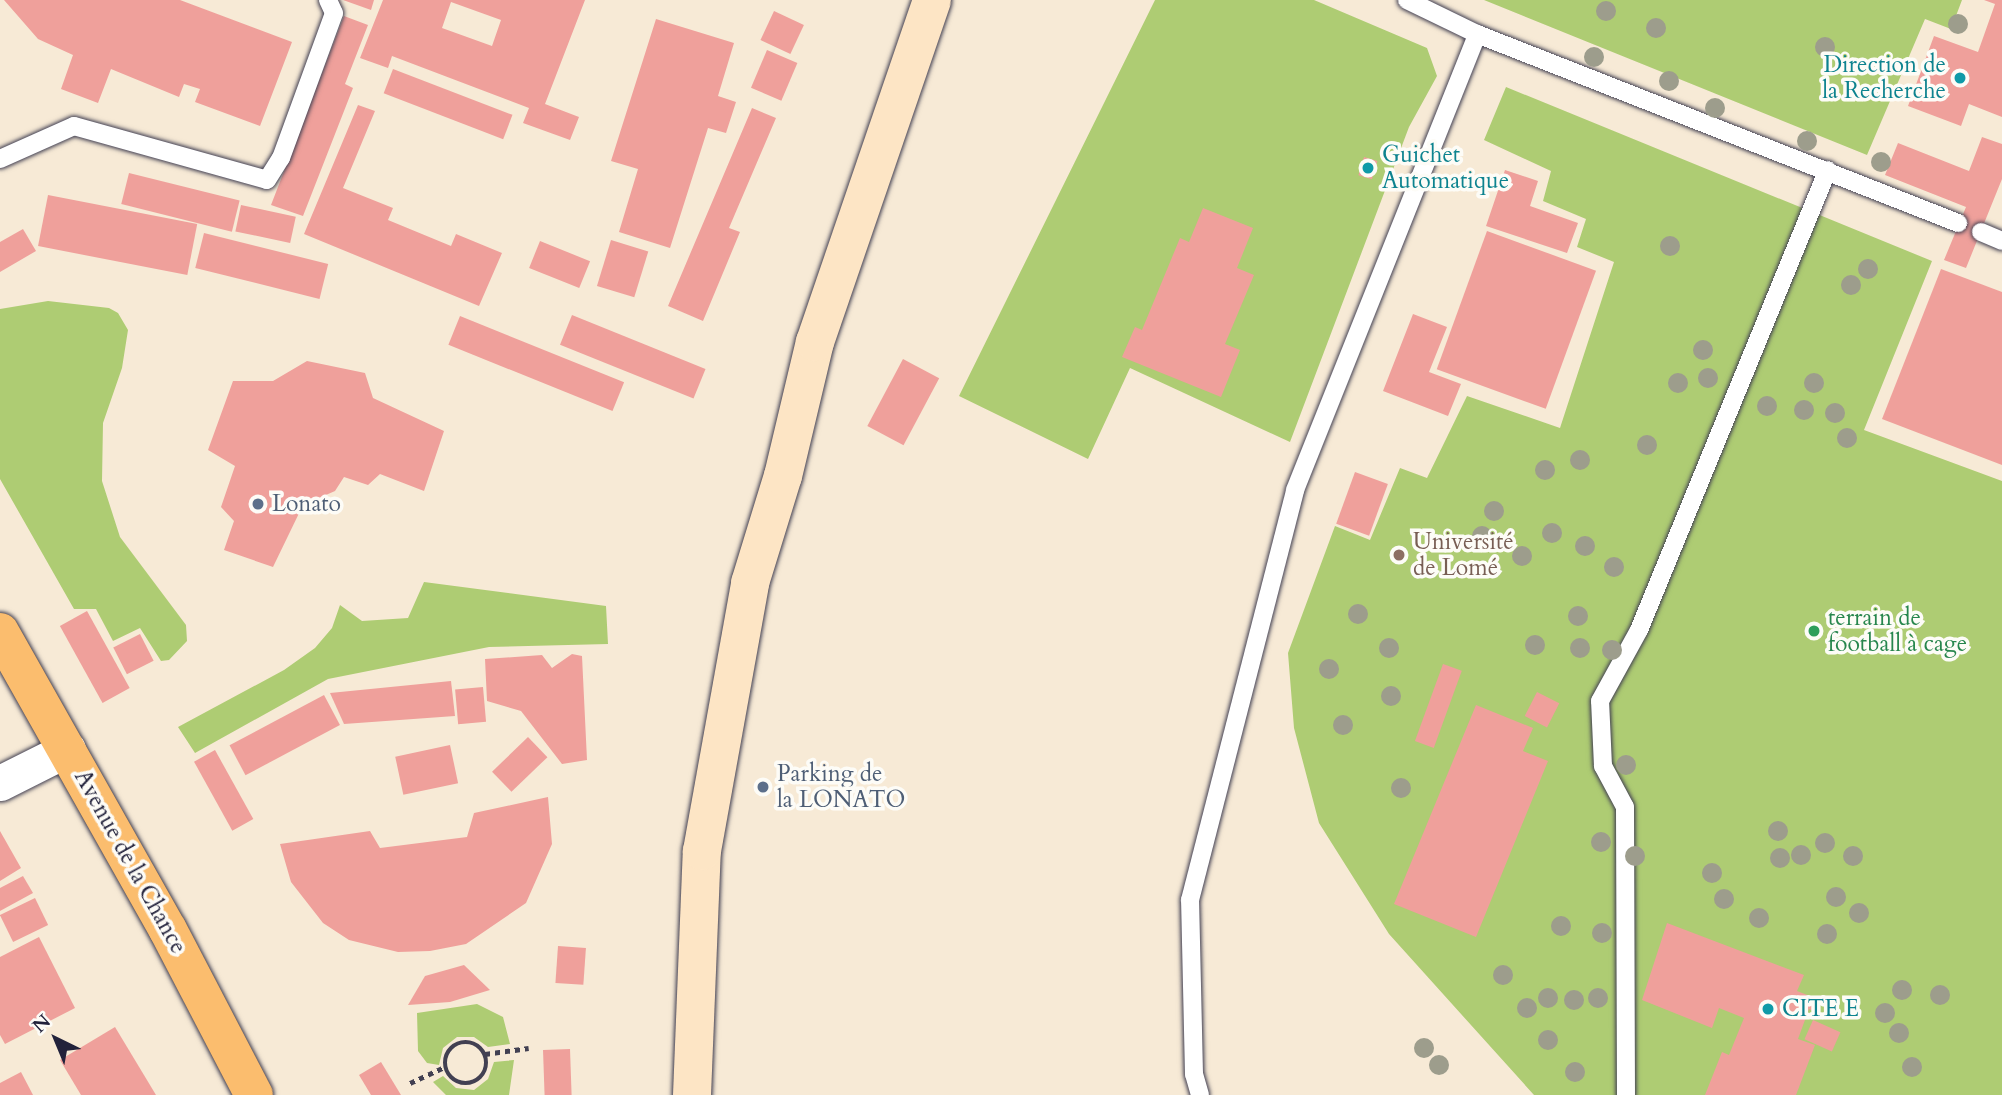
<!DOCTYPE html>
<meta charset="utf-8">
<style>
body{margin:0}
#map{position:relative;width:2002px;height:1095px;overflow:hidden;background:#f7ead6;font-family:Cardo,serif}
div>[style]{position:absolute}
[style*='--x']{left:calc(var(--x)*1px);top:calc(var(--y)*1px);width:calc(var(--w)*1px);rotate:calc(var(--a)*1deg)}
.green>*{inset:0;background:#aecc73}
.building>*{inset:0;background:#efa09b;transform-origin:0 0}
.path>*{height:4.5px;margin-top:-2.25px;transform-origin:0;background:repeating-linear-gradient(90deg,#424052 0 5px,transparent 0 10px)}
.path>.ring{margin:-2.25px;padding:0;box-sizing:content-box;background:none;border:4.5px solid #424052;border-radius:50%}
.roads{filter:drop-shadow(0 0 2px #424052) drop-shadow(0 0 2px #424052)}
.lane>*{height:18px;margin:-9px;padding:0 9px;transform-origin:9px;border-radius:9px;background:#fff}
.street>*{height:35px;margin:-17.5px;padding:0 17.5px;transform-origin:17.5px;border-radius:17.5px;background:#fff}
.secondary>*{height:38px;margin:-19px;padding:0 19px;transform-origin:19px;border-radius:19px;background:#fde5c5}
.primary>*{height:38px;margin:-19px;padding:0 19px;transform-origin:19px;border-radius:19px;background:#fbbd6e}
.trees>*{width:20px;height:20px;margin:-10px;border-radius:50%;background:#9d9d8c}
.dots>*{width:19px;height:19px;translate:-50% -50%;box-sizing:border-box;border:4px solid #fdfcf7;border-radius:50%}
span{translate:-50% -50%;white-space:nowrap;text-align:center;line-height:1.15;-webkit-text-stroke:7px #fdfcf7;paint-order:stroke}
.culture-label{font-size:23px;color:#0d838f}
.right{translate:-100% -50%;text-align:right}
.left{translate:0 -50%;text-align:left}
.service-label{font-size:23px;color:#4e5e75}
.education-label{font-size:23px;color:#785e54}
.leisure-label{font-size:23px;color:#27864d}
.street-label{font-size:23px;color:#22223b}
.north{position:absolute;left:21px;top:1004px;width:70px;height:70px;-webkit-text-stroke:5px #fdfcf7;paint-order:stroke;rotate:317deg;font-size:19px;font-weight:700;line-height:28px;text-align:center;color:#22223b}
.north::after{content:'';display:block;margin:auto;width:24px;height:32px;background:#22223b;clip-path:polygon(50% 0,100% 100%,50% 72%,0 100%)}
</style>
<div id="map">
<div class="green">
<i style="clip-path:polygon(1155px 0,1314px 0,1427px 48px,1437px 76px,1409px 127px,1290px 442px,1130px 368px,1088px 459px,959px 396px)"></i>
<i style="clip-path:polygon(1484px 0,1962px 0,1951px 29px,1925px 19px,1867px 155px)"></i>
<i style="clip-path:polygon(1506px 87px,1932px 261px,1864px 430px,2002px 481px,2002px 1095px,1534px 1095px,1389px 934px,1319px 823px,1294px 728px,1288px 653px,1335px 526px,1370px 540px,1400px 468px,1427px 478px,1467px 396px,1560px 428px,1614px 262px,1577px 247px,1586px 219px,1543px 201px,1551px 171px,1484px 140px)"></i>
<i style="clip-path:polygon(48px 301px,109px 308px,118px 313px,128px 330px,122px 368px,103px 423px,102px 481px,120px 537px,186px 625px,187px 641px,169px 660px,161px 661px,140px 628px,113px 641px,96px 609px,74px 609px,0 479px,0 309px)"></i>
<i style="clip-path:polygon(424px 582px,606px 606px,608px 644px,489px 647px,328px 679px,195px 753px,178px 727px,284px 670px,315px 648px,332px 628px,340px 605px,362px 621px,408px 618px)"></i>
<i style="clip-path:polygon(477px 1004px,503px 1017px,510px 1044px,488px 1047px,474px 1037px,457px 1037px,443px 1048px,439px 1065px,427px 1063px,418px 1051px,417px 1013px)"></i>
<i style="clip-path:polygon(514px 1060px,509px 1095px,446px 1095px,433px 1082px,443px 1076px,456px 1088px,474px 1090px,488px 1079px,494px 1062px)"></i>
</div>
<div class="building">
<i style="clip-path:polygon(4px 0,180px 0,292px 42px,260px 126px,195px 102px,200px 89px,184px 84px,179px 97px,111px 69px,98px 103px,61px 89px,73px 55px,38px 39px)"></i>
<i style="clip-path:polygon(343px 0,374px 0,371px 10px)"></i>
<i style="clip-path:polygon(evenodd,383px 0,585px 0,545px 104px,579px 117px,570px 140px,523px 123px,529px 108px,392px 56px,388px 68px,360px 58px,383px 0,451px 2px,501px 20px,492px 46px,442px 28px,451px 2px)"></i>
<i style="clip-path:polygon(1984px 0,2002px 0,2002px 117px,1969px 104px,1961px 126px,1908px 106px,1934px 36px,1978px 52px,1995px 4px)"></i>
<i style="left:774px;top:11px;width:33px;height:32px;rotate:25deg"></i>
<i style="clip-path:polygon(344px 16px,368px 25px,345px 84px,353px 88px,303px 216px,271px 205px)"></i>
<i style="clip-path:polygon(656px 19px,734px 43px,718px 96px,736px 102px,726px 133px,708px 128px,670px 248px,619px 232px,638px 169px,611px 161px)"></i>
<i style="left:767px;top:50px;width:33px;height:41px;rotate:23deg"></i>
<i style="left:393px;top:69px;width:128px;height:26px;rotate:21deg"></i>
<i style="clip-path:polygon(358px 105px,375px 111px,343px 188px,393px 208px,388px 220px,451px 246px,456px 234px,502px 253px,479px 306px,304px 234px)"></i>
<i style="clip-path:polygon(752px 108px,776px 118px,729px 228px,740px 232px,703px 321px,668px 306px)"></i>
<i style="clip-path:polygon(1982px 137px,2002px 144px,2002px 179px,1966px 268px,1944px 260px,1966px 207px,1885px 175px,1898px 143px,1969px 171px)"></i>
<i style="left:1364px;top:157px;width:14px;height:19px;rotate:17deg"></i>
<i style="clip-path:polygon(1505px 170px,1538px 181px,1530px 206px,1578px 223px,1567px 253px,1486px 226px)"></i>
<i style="left:129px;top:173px;width:114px;height:32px;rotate:14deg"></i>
<i style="left:48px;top:195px;width:152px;height:52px;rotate:11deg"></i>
<i style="left:241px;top:205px;width:56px;height:27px;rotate:12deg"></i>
<i style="clip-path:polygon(1203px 208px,1253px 228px,1237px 268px,1254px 275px,1225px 344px,1240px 350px,1221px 397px,1122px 357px,1135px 327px,1142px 330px,1180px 238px,1189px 242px)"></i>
<i style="clip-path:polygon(23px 229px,36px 251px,0 272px,0 242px)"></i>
<i style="left:1487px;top:231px;width:116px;height:147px;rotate:20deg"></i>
<i style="left:204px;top:233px;width:128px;height:36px;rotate:14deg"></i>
<i style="left:611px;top:240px;width:39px;height:48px;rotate:17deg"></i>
<i style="left:540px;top:241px;width:54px;height:29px;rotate:22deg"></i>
<i style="clip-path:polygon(1941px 269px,2002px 292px,2002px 465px,1882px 419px)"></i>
<i style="clip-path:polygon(1413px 314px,1447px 327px,1429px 372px,1461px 384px,1448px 416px,1383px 391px)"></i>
<i style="left:572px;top:315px;width:144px;height:32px;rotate:22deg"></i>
<i style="left:460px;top:316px;width:177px;height:31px;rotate:22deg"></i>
<i style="left:903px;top:359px;width:41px;height:76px;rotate:28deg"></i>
<i style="clip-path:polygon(307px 361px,365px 373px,373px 398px,444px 431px,424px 491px,380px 474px,368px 485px,344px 477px,335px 491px,303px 505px,273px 567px,224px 550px,234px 521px,221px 507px,235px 466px,208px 450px,233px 381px,273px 381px)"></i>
<i style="left:1355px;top:472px;width:35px;height:55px;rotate:20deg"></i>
<i style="left:87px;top:611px;width:88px;height:31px;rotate:61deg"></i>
<i style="left:140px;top:634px;width:30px;height:30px;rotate:63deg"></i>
<i style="clip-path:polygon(572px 654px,582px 656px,587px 760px,562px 764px,521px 711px,487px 701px,485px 659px,542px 655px,552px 668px)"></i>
<i style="left:1443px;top:664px;width:20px;height:82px;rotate:20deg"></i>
<i style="clip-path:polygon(451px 681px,455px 716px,344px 724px,330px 693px)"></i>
<i style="left:483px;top:687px;width:35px;height:28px;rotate:85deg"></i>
<i style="left:1537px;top:692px;width:25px;height:27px;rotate:27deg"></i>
<i style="left:324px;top:695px;width:34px;height:107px;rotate:62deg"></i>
<i style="clip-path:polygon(1476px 705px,1533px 728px,1523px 751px,1548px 761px,1476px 937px,1394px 904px)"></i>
<i style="left:528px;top:737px;width:28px;height:50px;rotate:46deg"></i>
<i style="left:450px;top:745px;width:39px;height:56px;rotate:78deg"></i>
<i style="left:215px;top:750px;width:79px;height:24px;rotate:61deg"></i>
<i style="clip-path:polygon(548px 797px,552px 844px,526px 903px,466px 944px,430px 951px,398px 952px,349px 940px,323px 923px,291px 882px,280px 844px,370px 831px,380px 848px,467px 837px,474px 813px)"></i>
<i style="clip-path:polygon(0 831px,21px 868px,0 881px)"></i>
<i style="clip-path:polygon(23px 876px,33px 893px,0 911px,0 888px)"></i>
<i style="left:35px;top:898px;width:30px;height:39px;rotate:64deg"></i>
<i style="clip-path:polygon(1667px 923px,1804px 975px,1797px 991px,1820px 1000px,1815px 1012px,1809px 1009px,1798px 1039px,1815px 1045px,1796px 1095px,1705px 1095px,1722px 1052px,1729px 1055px,1744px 1018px,1719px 1008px,1712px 1028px,1642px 1000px)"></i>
<i style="clip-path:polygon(39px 937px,75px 1008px,5px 1044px,0 1035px,0 957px)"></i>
<i style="left:558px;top:946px;width:28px;height:37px;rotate:4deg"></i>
<i style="clip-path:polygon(464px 965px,490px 990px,450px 1002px,408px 1005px,425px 976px)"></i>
<i style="left:1813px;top:1020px;width:30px;height:21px;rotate:24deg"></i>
<i style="clip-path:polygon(115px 1027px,156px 1095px,81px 1095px,60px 1060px)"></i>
<i style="left:570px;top:1049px;width:46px;height:27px;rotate:88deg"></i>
<i style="clip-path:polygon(381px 1062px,401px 1095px,371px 1095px,359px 1075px)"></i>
<i style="clip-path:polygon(21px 1072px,33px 1095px,0 1095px,0 1083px)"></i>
</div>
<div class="path">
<i class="ring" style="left:445px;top:1042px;width:37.5px;height:37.5px"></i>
<i style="--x:485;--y:1054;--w:44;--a:-7.8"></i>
<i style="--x:410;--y:1083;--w:38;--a:-25"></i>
</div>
<div class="roads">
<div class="lane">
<i style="--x:1407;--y:0;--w:78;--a:25.9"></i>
<i style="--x:1477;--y:34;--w:517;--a:21.45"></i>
<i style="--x:0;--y:159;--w:81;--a:-24"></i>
<i style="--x:74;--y:126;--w:200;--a:15.6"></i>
<i style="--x:267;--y:180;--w:26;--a:-58"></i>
<i style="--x:281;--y:158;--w:154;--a:-69.9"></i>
<i style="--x:334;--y:13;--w:14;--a:-115"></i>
<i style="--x:1981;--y:232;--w:23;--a:23"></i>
<i style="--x:1200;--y:1095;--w:22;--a:-106"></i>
<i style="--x:1194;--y:1074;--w:174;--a:-91.3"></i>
<i style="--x:1190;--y:900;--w:423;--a:-75.6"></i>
<i style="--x:1295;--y:490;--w:491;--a:-68.2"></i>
<i style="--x:1626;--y:1095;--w:288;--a:-90.2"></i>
<i style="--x:1625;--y:807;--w:47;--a:-118.2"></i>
<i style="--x:1603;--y:766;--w:65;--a:-92.6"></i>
<i style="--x:1600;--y:701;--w:81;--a:-61.2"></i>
<i style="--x:1639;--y:630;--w:497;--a:-67.7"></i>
</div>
<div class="street">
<i style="--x:0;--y:783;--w:76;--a:-26.6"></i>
</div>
<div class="secondary">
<i style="--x:692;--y:1095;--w:244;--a:-87.7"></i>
<i style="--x:702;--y:851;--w:272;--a:-79.8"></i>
<i style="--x:750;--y:583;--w:112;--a:-72.9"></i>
<i style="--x:783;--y:476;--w:138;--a:-76.6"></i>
<i style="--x:815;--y:342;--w:361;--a:-71.1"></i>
</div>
<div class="primary">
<i style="--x:0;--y:632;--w:342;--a:60.6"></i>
<i style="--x:168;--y:930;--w:186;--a:62.5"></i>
</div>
</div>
<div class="trees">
<i style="left:1606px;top:11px"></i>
<i style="left:1958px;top:24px"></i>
<i style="left:1656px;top:28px"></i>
<i style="left:1825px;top:47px"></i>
<i style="left:1594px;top:57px"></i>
<i style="left:1669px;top:81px"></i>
<i style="left:1715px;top:108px"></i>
<i style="left:1807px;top:141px"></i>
<i style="left:1881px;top:162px"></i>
<i style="left:1670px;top:246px"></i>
<i style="left:1868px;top:269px"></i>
<i style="left:1851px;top:285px"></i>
<i style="left:1703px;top:350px"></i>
<i style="left:1708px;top:378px"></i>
<i style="left:1678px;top:383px"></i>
<i style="left:1814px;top:383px"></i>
<i style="left:1767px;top:406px"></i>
<i style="left:1804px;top:410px"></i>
<i style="left:1835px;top:413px"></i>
<i style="left:1847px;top:438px"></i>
<i style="left:1647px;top:445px"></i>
<i style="left:1580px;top:460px"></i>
<i style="left:1545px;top:470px"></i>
<i style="left:1494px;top:511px"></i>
<i style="left:1552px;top:533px"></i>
<i style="left:1482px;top:536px"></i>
<i style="left:1585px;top:546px"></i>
<i style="left:1522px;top:556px"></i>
<i style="left:1614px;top:567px"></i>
<i style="left:1358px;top:614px"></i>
<i style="left:1578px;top:616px"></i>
<i style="left:1535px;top:645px"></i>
<i style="left:1389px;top:648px"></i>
<i style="left:1580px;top:648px"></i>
<i style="left:1612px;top:650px"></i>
<i style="left:1329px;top:669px"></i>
<i style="left:1391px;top:696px"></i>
<i style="left:1343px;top:725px"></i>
<i style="left:1626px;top:765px"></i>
<i style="left:1401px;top:788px"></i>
<i style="left:1778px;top:831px"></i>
<i style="left:1601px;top:842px"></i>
<i style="left:1825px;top:843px"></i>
<i style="left:1801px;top:855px"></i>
<i style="left:1635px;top:856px"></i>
<i style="left:1853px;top:856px"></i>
<i style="left:1780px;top:858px"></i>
<i style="left:1712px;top:873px"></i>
<i style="left:1836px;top:897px"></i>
<i style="left:1724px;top:899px"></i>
<i style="left:1859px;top:913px"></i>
<i style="left:1759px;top:918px"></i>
<i style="left:1561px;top:926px"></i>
<i style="left:1602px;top:933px"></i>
<i style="left:1827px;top:934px"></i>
<i style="left:1503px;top:975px"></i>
<i style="left:1902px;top:990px"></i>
<i style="left:1940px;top:995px"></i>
<i style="left:1548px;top:998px"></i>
<i style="left:1598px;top:998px"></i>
<i style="left:1574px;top:1000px"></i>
<i style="left:1527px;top:1008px"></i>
<i style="left:1885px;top:1013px"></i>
<i style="left:1899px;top:1033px"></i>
<i style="left:1548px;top:1040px"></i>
<i style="left:1424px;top:1048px"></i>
<i style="left:1439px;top:1065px"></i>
<i style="left:1912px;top:1067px"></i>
<i style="left:1575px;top:1072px"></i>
</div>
<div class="dots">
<i style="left:1960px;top:78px;background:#0f9aa8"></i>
<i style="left:1368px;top:168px;background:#0f9aa8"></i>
<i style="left:258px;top:504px;background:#5c6f8a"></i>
<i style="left:1399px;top:555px;background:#8d6e63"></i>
<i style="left:1814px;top:631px;background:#2e9e5b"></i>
<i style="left:763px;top:787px;background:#5c6f8a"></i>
<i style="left:1768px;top:1009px;background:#0f9aa8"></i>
</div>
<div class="culture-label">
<span class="right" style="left:1946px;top:78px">Direction de<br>la Recherche</span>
<span class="left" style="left:1382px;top:168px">Guichet<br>Automatique</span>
<span class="left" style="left:1782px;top:1009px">CITE E</span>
</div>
<div class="service-label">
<span class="left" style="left:272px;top:504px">Lonato</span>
<span class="left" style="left:777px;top:787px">Parking de<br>la LONATO</span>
</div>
<div class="education-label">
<span class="left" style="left:1413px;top:555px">Université<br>de Lomé</span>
</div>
<div class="leisure-label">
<span class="left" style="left:1828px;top:631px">terrain de<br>football à cage</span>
</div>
<div class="street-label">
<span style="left:130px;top:862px;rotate:61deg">Avenue de la Chance</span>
</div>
<div class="north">N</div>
</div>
